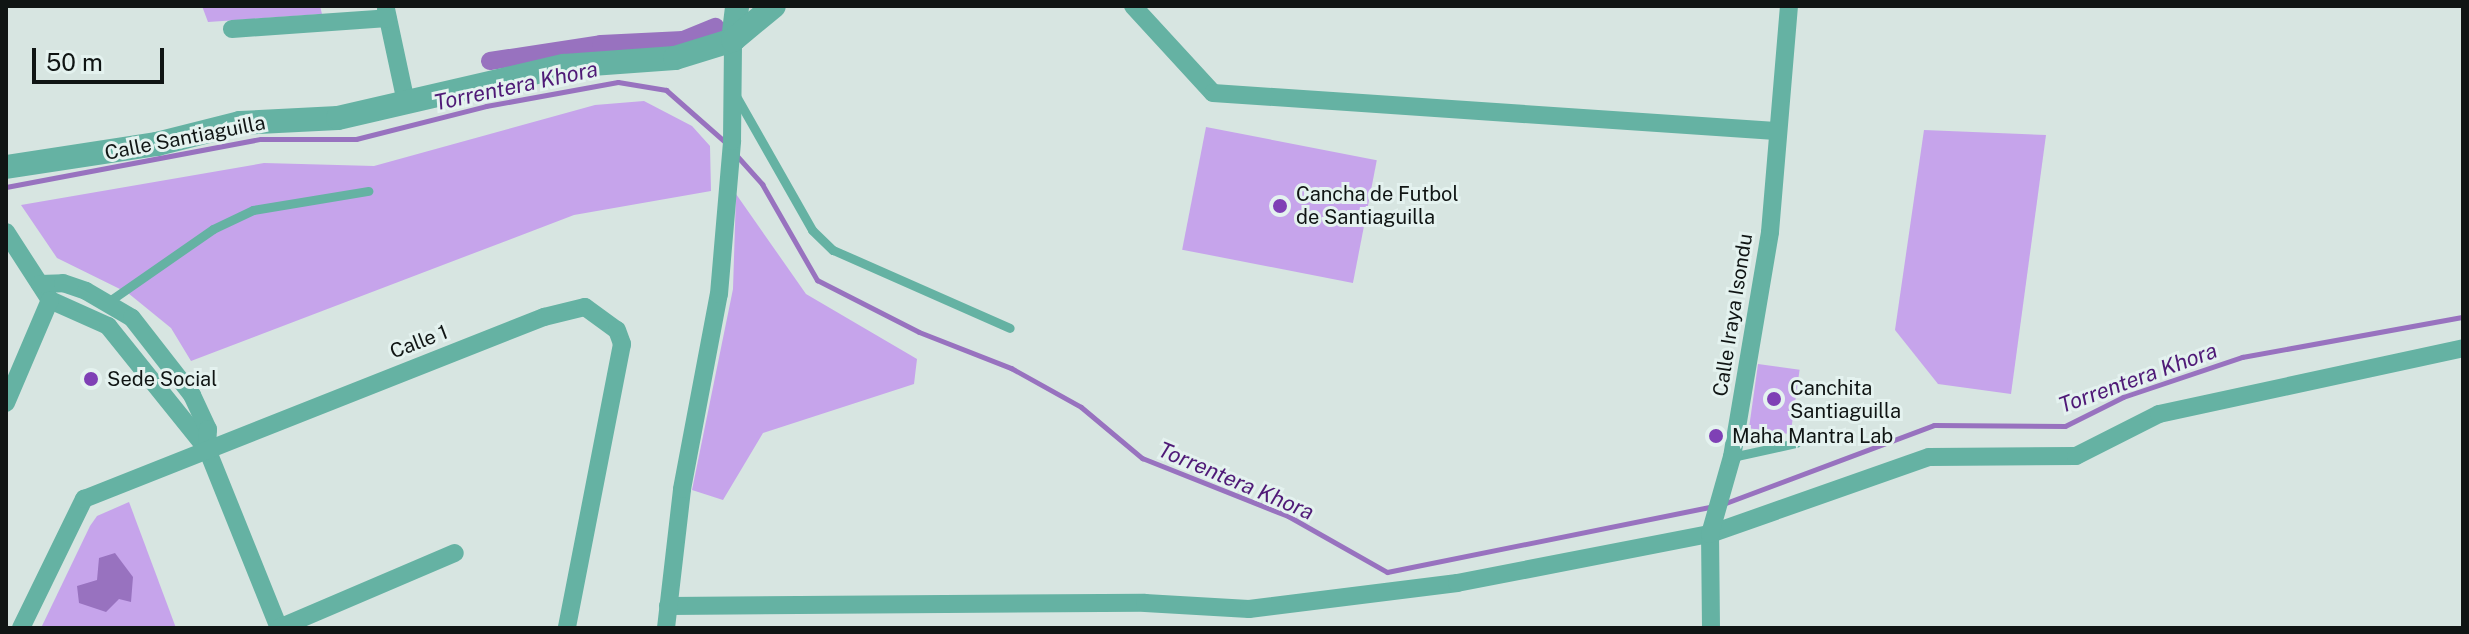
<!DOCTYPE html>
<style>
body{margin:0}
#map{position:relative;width:2469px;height:634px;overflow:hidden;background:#d7e5e1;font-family:"Public Sans",sans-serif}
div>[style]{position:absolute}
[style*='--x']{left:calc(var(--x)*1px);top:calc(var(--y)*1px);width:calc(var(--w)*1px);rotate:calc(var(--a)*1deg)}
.green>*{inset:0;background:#c6a4eb;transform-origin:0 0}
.water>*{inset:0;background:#9872bf}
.stream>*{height:5px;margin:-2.5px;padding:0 2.5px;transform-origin:2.5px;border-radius:2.5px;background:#9872bf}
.canal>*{height:18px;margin:-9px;padding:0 9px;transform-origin:9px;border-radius:9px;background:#9872bf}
.service>*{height:9px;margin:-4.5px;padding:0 4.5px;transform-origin:4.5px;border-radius:4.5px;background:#65b2a3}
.minor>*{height:18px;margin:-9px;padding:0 9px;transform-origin:9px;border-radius:9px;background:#65b2a3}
.tertiary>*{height:24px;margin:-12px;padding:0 12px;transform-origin:12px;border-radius:12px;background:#65b2a3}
.dots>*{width:22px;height:22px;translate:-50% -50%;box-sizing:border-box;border:4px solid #e4f2ef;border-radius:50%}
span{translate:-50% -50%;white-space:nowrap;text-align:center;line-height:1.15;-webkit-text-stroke:6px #e4f2ef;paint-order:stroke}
.street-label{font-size:20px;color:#101514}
.poi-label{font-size:20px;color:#101514}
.left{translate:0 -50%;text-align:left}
.water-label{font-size:22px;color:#4f1a77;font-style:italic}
.frame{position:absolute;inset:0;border:8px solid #101514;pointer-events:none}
.scale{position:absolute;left:32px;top:48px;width:132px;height:36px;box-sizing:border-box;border:4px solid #101514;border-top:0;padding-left:10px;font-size:24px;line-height:28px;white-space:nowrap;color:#101514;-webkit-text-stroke:6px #e4f2ef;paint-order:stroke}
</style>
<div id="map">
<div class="green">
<i style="clip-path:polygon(202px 6px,320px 6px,322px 14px,208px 22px)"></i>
<i style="clip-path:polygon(644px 101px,692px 126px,710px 146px,711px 191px,574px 215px,191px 361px,171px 328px,128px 293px,57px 258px,21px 205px,264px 163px,374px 166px,595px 105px)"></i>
<i style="left:1206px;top:127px;width:174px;height:125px;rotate:11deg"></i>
<i style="clip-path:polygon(1924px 130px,2046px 135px,2011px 394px,1938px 384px,1895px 330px)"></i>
<i style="clip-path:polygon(736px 194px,806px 294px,917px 359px,914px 384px,763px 433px,723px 500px,692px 490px,733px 289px)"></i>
<i style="left:1758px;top:364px;width:42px;height:65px;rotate:8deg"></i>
<i style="clip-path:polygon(129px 502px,176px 628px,41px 628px,90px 526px,97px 516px)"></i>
</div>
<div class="water">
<i style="clip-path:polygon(115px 553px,133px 577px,131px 602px,119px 599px,106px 612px,79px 603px,77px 586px,97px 580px,99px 558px)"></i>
</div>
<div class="stream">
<i style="--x:737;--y:156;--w:38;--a:48"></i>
<i style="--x:762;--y:184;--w:111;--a:60.2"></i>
<i style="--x:817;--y:280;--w:114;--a:27"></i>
<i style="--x:919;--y:332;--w:99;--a:21.4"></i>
<i style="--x:1011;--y:368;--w:80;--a:29.1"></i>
<i style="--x:1081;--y:407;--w:80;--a:39.9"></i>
<i style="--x:1142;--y:458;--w:157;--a:21.7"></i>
<i style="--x:1288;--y:516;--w:114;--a:29.5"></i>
<i style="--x:1387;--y:572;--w:334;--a:-11.4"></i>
<i style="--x:6;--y:187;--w:259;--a:-10.7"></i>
<i style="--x:261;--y:139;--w:95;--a:0"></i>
<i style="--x:356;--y:139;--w:134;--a:-14.2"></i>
<i style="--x:486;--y:106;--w:134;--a:-10.3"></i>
<i style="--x:618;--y:82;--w:49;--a:9.5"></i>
<i style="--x:666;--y:90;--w:79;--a:41.4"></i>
<i style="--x:1723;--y:504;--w:225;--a:-20.5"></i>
<i style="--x:1934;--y:425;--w:131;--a:0.4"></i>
<i style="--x:2065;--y:426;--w:65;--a:-26.6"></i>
<i style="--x:2123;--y:397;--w:126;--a:-18.6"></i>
<i style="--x:2242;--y:357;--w:225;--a:-10.3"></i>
</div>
<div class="canal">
<i style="--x:490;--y:61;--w:112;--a:-8.7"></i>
<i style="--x:601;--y:44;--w:82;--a:-2.8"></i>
<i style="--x:683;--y:40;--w:35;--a:-22"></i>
</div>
<div class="service">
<i style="--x:736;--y:96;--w:154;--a:60.4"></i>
<i style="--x:812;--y:230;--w:29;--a:44"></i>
<i style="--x:833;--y:250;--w:193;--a:23.8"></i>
<i style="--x:108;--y:302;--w:128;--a:-34.8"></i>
<i style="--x:213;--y:229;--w:44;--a:-25.4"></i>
<i style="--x:253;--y:210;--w:117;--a:-9.4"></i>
<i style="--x:1732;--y:457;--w:66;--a:-12.3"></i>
</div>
<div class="minor">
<i style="--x:1133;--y:6;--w:118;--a:47.4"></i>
<i style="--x:1213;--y:93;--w:564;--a:3.86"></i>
<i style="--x:386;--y:9;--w:95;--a:77.9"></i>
<i style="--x:232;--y:29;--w:156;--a:-4"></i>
<i style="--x:6;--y:232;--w:81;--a:57.1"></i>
<i style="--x:50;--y:300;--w:64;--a:24.1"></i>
<i style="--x:108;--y:326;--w:158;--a:51.2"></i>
<i style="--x:207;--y:449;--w:193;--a:68.1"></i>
<i style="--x:40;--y:284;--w:23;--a:-2"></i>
<i style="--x:63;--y:283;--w:24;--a:19"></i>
<i style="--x:86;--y:291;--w:53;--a:30.4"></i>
<i style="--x:132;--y:318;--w:98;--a:52.1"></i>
<i style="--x:192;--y:395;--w:38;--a:65"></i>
<i style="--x:208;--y:429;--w:20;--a:93"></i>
<i style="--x:6;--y:403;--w:112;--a:-66.9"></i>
<i style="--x:668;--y:606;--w:477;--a:-0.4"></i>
<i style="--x:1145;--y:603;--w:104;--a:3.3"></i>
<i style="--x:1249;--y:609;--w:210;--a:-7.1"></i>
<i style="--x:1457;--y:583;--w:258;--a:-11"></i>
<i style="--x:1710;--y:534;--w:232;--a:-19.4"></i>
<i style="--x:1929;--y:457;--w:147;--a:-0.4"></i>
<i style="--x:2076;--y:456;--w:93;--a:-26.8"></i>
<i style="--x:2159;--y:414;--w:311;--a:-12.2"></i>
<i style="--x:21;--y:628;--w:144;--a:-64"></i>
<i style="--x:84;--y:499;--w:495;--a:-21.6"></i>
<i style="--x:544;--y:317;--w:42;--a:-13.7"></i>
<i style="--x:585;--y:307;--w:39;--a:36"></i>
<i style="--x:617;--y:330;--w:15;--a:70"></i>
<i style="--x:622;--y:344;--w:289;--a:101"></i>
<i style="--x:279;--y:628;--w:191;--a:-23.1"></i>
<i style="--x:666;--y:628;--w:140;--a:-83.4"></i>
<i style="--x:682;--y:489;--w:198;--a:-79.3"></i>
<i style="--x:719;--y:294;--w:154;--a:-85.1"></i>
<i style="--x:732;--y:141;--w:101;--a:-89.4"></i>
<i style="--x:1711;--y:628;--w:94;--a:-90.6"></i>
<i style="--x:1710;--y:534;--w:80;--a:-74.1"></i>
<i style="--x:1732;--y:457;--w:228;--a:-80.4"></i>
<i style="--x:1770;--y:232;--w:227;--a:-85.2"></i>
</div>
<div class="tertiary">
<i style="--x:733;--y:40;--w:34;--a:-83"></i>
<i style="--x:6;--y:167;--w:153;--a:-8.7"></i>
<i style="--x:157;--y:144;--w:86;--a:-14.2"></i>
<i style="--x:240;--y:123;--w:98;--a:-2.9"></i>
<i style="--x:338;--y:118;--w:232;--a:-13"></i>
<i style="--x:564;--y:66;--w:111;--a:-4.1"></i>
<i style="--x:675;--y:58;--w:61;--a:-17.2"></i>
<i style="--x:733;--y:40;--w:53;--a:-39.7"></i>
</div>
<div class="dots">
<i style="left:1280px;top:206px;background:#7f40b5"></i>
<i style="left:91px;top:379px;background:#7f40b5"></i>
<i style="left:1774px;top:399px;background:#7f40b5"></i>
<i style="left:1716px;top:436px;background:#7f40b5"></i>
</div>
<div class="street-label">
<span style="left:185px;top:138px;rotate:-11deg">Calle Santiaguilla</span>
<span style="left:1733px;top:315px;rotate:-81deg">Calle Iraya Isondu</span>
<span style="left:419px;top:342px;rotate:-21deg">Calle 1</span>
</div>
<div class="poi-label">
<span class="left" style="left:1296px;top:206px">Cancha de Futbol<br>de Santiaguilla</span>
<span class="left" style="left:107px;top:379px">Sede Social</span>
<span class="left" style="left:1790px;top:400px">Canchita<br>Santiaguilla</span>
<span class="left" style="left:1732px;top:436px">Maha Mantra Lab</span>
</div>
<div class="water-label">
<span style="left:516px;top:86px;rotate:-12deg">Torrentera Khora</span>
<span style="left:2138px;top:378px;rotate:-20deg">Torrentera Khora</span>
<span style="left:1236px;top:481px;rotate:23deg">Torrentera Khora</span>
</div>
<div class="frame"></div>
<div class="scale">50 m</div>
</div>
